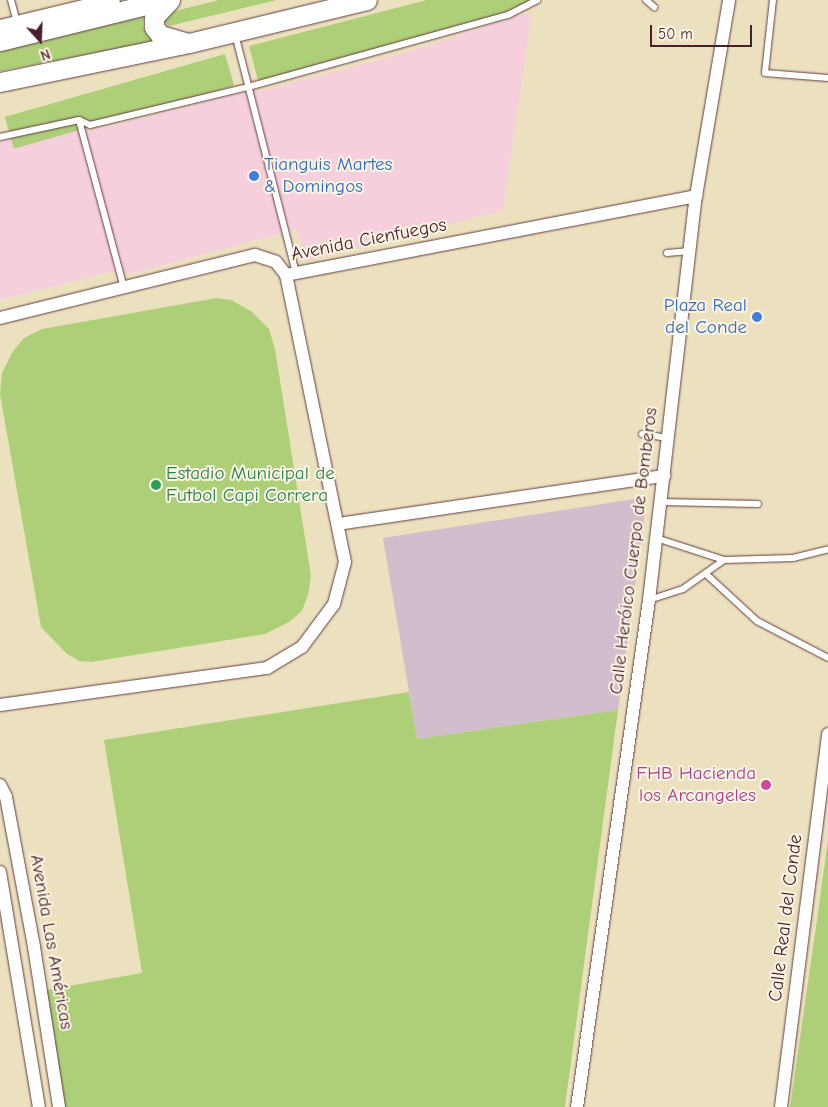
<!DOCTYPE html>
<meta charset="utf-8">
<style>
body{margin:0}
#map{position:relative;width:828px;height:1107px;overflow:hidden;background:#ece1be;font-family:"Comic Neue",sans-serif}
div>[style]{position:absolute}
[style*='--x']{left:calc(var(--x)*1px);top:calc(var(--y)*1px);width:calc(var(--w)*1px);rotate:calc(var(--a)*1deg)}
.built>*{inset:0;background:#f5cfdc}
.industrial>*{inset:0;background:#d1bdcc}
.green>*{inset:0;background:#adcf78;transform-origin:0 0}
.roads{filter:drop-shadow(0 0 1px #623c41) drop-shadow(0 0 1px #623c41)}
.service>*{height:6px;margin:-3px;padding:0 3px;transform-origin:3px;border-radius:3px;background:#fff}
.minor>*{height:12px;margin:-6px;padding:0 6px;transform-origin:6px;border-radius:6px;background:#fff}
.tertiary>*{height:15px;margin:-7.5px;padding:0 7.5px;transform-origin:7.5px;border-radius:7.5px;background:#fff}
.primary>*{height:19px;margin:-9.5px;padding:0 9.5px;transform-origin:9.5px;border-radius:9.5px;background:#fff}
.dots>*{width:14px;height:14px;translate:-50% -50%;box-sizing:border-box;border:2px solid #fcf5e5;border-radius:50%}
span{translate:-50% -50%;white-space:nowrap;text-align:center;line-height:1.15;-webkit-text-stroke:4px #fcf5e5;paint-order:stroke}
.shop-label{font-size:19px;color:#366cbe}
.left{translate:0 -50%;text-align:left}
.right{translate:-100% -50%;text-align:right}
.street-label{font-size:19px;color:#4a1f2b}
.leisure-label{font-size:19px;color:#27864d}
.hotel-label{font-size:19px;color:#b23c85}
.north{position:absolute;left:15px;top:15px;width:50px;height:50px;-webkit-text-stroke:4px #fcf5e5;paint-order:stroke;rotate:160deg;font-size:14px;font-weight:700;line-height:20px;text-align:center;color:#4a1f2b}
.north::after{content:'';display:block;margin:auto;width:18px;height:22px;background:#4a1f2b;clip-path:polygon(50% 0,100% 100%,50% 72%,0 100%)}
.scale{position:absolute;left:650px;top:25px;width:102px;height:22px;box-sizing:border-box;border:2px solid #4a1f2b;border-top:0;padding-left:6px;font-size:15px;line-height:18px;white-space:nowrap;color:#4a1f2b;-webkit-text-stroke:4px #fcf5e5;paint-order:stroke}
</style>
<div id="map">
<div class="built">
<i style="clip-path:polygon(532px 12px,503px 210px,306px 261px,297px 229px,130px 274px,109px 272px,0 300px,0 141px,70px 124px,92px 131px,239px 94px,262px 91px,405px 53px)"></i>
</div>
<div class="industrial">
<i style="clip-path:polygon(647px 497px,618px 710px,417px 739px,383px 538px)"></i>
</div>
<div class="green">
<i style="clip-path:polygon(219px 0,277px 0,169px 26px,164px 22px,167px 13px)"></i>
<i style="clip-path:polygon(427px 0,530px 0,506px 13px,258px 81px,249px 46px)"></i>
<i style="clip-path:polygon(144px 10px,143px 26px,154px 42px,0 71px,0 43px)"></i>
<i style="left:225px;top:54px;width:33px;height:229px;rotate:74deg"></i>
<i style="clip-path:polygon(217px 298px,231px 300px,251px 311px,269px 329px,275px 349px,311px 576px,308px 595px,302px 611px,289px 622px,265px 634px,91px 662px,79px 661px,66px 653px,41px 627px,0 394px,2px 373px,13px 351px,24px 338px,42px 329px)"></i>
<i style="clip-path:polygon(409px 692px,417px 739px,618px 710px,565px 1107px,65px 1107px,46px 990px,142px 973px,104px 740px)"></i>
<i style="clip-path:polygon(828px 839px,828px 1107px,790px 1107px,818px 913px)"></i>
</div>
<div class="roads">
<div class="service">
<i style="--x:11;--y:0;--w:24;--a:75"></i>
<i style="--x:646;--y:0;--w:11;--a:41"></i>
<i style="--x:773;--y:0;--w:73;--a:96.3"></i>
<i style="--x:765;--y:73;--w:63;--a:4.5"></i>
<i style="--x:235;--y:34;--w:247;--a:75.7"></i>
<i style="--x:79;--y:120;--w:174;--a:75"></i>
<i style="--x:0;--y:137;--w:81;--a:-12.1"></i>
<i style="--x:79;--y:120;--w:12;--a:24"></i>
<i style="--x:90;--y:125;--w:163;--a:-13.5"></i>
<i style="--x:248;--y:87;--w:270;--a:-15.5"></i>
<i style="--x:508;--y:15;--w:33;--a:-27"></i>
<i style="--x:667;--y:253;--w:23;--a:-5"></i>
<i style="--x:642;--y:434;--w:26;--a:9"></i>
<i style="--x:661;--y:502;--w:97;--a:1.2"></i>
<i style="--x:656;--y:538;--w:71;--a:17.9"></i>
<i style="--x:724;--y:560;--w:69;--a:-1.7"></i>
<i style="--x:793;--y:558;--w:36;--a:-14"></i>
<i style="--x:706;--y:574;--w:69;--a:42.7"></i>
<i style="--x:757;--y:621;--w:80;--a:27.5"></i>
<i style="--x:649;--y:600;--w:36;--a:-18"></i>
<i style="--x:683;--y:589;--w:50;--a:-35.3"></i>
</div>
<div class="minor">
<i style="--x:0;--y:318;--w:263;--a:-13.9"></i>
<i style="--x:255;--y:255;--w:22;--a:18"></i>
<i style="--x:276;--y:262;--w:16;--a:52"></i>
<i style="--x:286;--y:275;--w:418;--a:-10.9"></i>
<i style="--x:338;--y:524;--w:330;--a:-8.4"></i>
<i style="--x:0;--y:705;--w:270;--a:-7.9"></i>
<i style="--x:267;--y:668;--w:41;--a:-31"></i>
<i style="--x:302;--y:647;--w:54;--a:-53.3"></i>
<i style="--x:334;--y:604;--w:43;--a:-75.3"></i>
<i style="--x:345;--y:562;--w:293;--a:-101.6"></i>
<i style="--x:0;--y:785;--w:13;--a:63"></i>
<i style="--x:6;--y:797;--w:153;--a:79.4"></i>
<i style="--x:34;--y:947;--w:162;--a:81.1"></i>
<i style="--x:0;--y:872;--w:238;--a:80.6"></i>
<i style="--x:577;--y:1107;--w:512;--a:-81.92"></i>
<i style="--x:649;--y:600;--w:407;--a:-83.4"></i>
<i style="--x:696;--y:196;--w:199;--a:-80.4"></i>
<i style="--x:781;--y:1107;--w:376;--a:-82.8"></i>
</div>
<div class="tertiary">
<i style="--x:0;--y:27;--w:115;--a:-13.6"></i>
</div>
<div class="primary">
<i style="--x:170;--y:0;--w:23;--a:133"></i>
<i style="--x:154;--y:17;--w:10;--a:90"></i>
<i style="--x:154;--y:27;--w:10;--a:53"></i>
<i style="--x:160;--y:35;--w:26;--a:16"></i>
<i style="--x:0;--y:41;--w:171;--a:-13.9"></i>
<i style="--x:0;--y:82;--w:193;--a:-11.7"></i>
<i style="--x:189;--y:43;--w:183;--a:-13.6"></i>
</div>
</div>
<div class="dots">
<i style="left:254px;top:176px;background:#3f7fe0"></i>
<i style="left:757px;top:317px;background:#3f7fe0"></i>
<i style="left:156px;top:485px;background:#2e9e5b"></i>
<i style="left:766px;top:785px;background:#d1479c"></i>
</div>
<div class="shop-label">
<span class="left" style="left:264px;top:176px">Tianguis Martes<br>&amp; Domingos</span>
<span class="right" style="left:747px;top:317px">Plaza Real<br>del Conde</span>
</div>
<div class="street-label">
<span style="left:369px;top:240px;rotate:-11deg">Avenida Cienfuegos</span>
<span style="left:634px;top:551px;rotate:-83deg">Calle Heróico Cuerpo de Bomberos</span>
<span style="left:786px;top:918px;rotate:-83deg">Calle Real del Conde</span>
<span style="left:51px;top:942px;rotate:80deg">Avenida Las Américas</span>
</div>
<div class="leisure-label">
<span class="left" style="left:166px;top:485px">Estadio Municipal de<br>Futbol Capi Correra</span>
</div>
<div class="hotel-label">
<span class="right" style="left:756px;top:785px">FHB Hacienda<br>los Arcangeles</span>
</div>
<div class="north">N</div>
<div class="scale">50 m</div>
</div>
